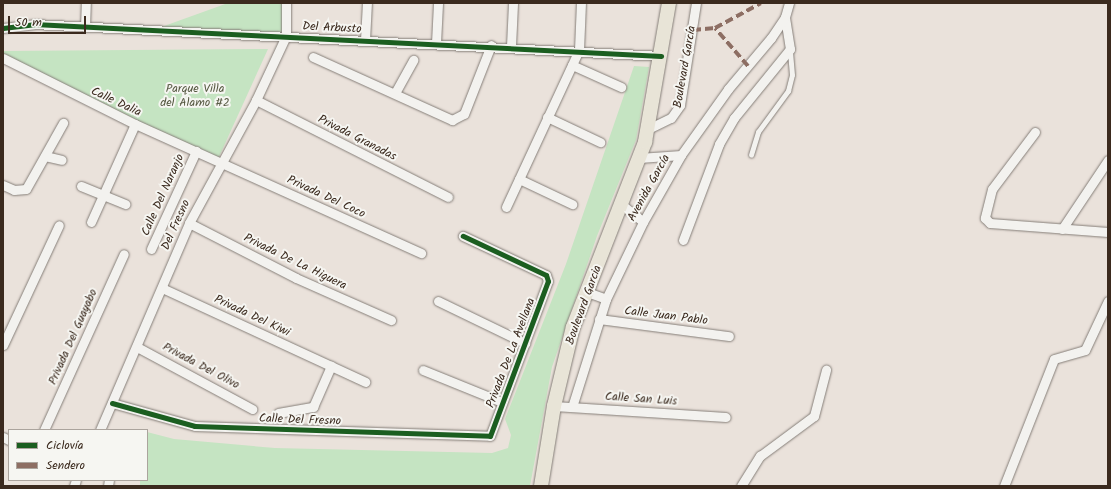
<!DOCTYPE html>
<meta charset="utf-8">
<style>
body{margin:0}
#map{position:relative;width:1111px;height:489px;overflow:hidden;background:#eae2db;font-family:Kalam,sans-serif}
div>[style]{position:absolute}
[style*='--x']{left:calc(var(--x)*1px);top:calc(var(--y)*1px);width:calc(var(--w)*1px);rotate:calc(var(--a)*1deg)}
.green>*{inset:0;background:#c5e4c2}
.roads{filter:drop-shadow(0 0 1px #857e78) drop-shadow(0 0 1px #857e78)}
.service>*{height:4.5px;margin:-2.25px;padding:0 2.25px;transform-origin:2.25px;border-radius:2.25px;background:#f3f2ef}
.minor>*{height:9px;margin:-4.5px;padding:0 4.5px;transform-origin:4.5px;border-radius:4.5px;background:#f3f2ef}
.primary>*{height:14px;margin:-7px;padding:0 7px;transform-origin:7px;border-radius:7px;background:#e8e4d7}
.quiet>*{height:4px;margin-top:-2px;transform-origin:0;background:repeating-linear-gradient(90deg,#8d6e63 0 8px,transparent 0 12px)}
.cycleway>*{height:5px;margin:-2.5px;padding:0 2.5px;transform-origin:2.5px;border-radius:2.5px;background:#1b5e20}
span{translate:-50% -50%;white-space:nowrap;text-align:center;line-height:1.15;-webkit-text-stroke:4px #f6f6f2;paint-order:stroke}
.street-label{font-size:12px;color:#3b2a1e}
.park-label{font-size:12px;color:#565942}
.frame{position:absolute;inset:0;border:4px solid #3b2a1e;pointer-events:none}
.legend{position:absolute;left:8px;top:429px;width:140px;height:52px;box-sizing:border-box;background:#f6f6f2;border:1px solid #aba49d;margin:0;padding:5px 7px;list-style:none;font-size:12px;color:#3b2a1e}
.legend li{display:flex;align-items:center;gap:8px;height:20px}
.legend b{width:20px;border:1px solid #aba49d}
.scale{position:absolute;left:8px;top:16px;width:78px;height:18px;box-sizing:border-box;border:2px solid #3b2a1e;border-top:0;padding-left:5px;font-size:12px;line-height:14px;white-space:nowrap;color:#3b2a1e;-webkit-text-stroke:3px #f6f6f2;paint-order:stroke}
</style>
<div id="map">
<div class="green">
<i style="clip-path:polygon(228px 3px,282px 3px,286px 36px,153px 30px)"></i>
<i style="clip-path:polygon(268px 49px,218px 159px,3px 56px,3px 51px)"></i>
<i style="clip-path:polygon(634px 66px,649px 67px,636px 140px,597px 236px,552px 367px,530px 486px,140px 486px,140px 480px,147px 480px,147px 432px,174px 439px,275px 448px,492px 453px,508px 448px,511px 435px,505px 419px,566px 264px)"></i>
</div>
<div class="roads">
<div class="service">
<i style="--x:751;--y:155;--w:24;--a:-73"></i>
<i style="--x:758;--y:132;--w:51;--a:-53.8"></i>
<i style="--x:788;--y:91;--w:16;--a:-76"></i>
<i style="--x:792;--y:75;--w:24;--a:-95"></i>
</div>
<div class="minor">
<i style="--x:85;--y:27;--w:24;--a:-88"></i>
<i style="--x:3;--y:28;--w:31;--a:-7"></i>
<i style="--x:34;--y:24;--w:628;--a:2.92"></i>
<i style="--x:365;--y:40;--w:37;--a:-87"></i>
<i style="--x:436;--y:43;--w:40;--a:-87.1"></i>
<i style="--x:511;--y:46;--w:43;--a:-87.3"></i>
<i style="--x:313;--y:57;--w:153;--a:24.4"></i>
<i style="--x:452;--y:120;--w:13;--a:-27"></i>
<i style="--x:464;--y:114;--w:74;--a:-68.6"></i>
<i style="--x:3;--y:58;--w:148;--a:26.6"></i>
<i style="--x:135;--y:124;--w:314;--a:24.3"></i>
<i style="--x:572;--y:65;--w:54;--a:24.2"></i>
<i style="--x:395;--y:93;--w:38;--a:-61"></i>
<i style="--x:256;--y:100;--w:215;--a:26.8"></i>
<i style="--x:547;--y:117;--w:59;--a:25.3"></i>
<i style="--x:648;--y:129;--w:25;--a:-26"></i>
<i style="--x:671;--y:118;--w:16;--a:-55"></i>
<i style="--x:680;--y:105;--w:103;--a:-81.1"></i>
<i style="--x:1035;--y:132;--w:71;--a:127"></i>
<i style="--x:992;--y:189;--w:30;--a:104"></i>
<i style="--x:985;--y:218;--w:7;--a:45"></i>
<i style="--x:990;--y:223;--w:118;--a:4.4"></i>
<i style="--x:45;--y:156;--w:17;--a:13"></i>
<i style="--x:639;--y:158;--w:42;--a:-4.1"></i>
<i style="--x:519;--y:179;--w:59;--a:25.3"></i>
<i style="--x:3;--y:185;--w:12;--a:24"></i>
<i style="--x:14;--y:190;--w:12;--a:-5"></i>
<i style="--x:26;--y:189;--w:76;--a:-60.7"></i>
<i style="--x:81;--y:186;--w:48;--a:22.2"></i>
<i style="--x:621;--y:204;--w:28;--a:39"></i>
<i style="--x:506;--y:207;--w:173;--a:-65.1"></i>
<i style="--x:579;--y:50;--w:47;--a:-87.6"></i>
<i style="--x:91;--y:222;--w:107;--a:-65.8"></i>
<i style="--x:189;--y:223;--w:120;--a:27.2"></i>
<i style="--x:296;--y:278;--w:104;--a:23.9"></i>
<i style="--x:1062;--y:229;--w:83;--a:-56.3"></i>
<i style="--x:683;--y:240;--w:103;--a:-69.4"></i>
<i style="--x:719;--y:144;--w:30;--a:-60"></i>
<i style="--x:734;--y:118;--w:89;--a:-50.9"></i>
<i style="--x:790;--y:49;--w:32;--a:-99"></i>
<i style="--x:151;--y:249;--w:108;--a:-65.3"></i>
<i style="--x:162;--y:288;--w:224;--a:24.8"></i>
<i style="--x:587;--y:292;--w:20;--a:20"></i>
<i style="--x:438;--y:301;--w:97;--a:25.8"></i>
<i style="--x:599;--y:319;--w:131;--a:7.5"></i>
<i style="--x:3;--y:345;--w:132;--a:-65"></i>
<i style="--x:137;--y:347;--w:131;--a:28.3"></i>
<i style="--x:423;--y:370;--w:85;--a:22.1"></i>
<i style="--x:112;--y:403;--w:86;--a:15.5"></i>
<i style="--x:195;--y:426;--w:295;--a:1.9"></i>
<i style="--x:490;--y:436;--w:165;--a:-69.5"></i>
<i style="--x:548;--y:281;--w:6;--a:-108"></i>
<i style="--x:546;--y:275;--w:92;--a:-154.8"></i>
<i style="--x:554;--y:406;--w:172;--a:3.7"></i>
<i style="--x:572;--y:407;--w:113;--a:-72.5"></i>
<i style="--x:606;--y:299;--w:85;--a:-64.3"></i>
<i style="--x:643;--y:222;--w:77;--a:-60.4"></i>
<i style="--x:681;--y:155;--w:81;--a:-54.5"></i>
<i style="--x:728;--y:89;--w:67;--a:-49.9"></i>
<i style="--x:771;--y:38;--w:25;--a:-56"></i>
<i style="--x:785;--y:17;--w:15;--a:-74"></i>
<i style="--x:278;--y:413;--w:36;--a:-10"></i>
<i style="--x:313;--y:407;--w:45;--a:-66.3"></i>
<i style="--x:44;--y:430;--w:193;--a:-65.6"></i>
<i style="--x:100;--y:430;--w:225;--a:-66.7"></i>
<i style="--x:189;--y:223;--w:140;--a:-61.4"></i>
<i style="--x:256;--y:100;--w:71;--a:-64.9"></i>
<i style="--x:286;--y:36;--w:33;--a:-90"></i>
<i style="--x:3;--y:437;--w:7;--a:27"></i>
<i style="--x:74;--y:486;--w:6;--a:-72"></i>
<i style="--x:108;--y:486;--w:6;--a:-81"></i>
<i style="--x:741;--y:486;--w:36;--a:-58"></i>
<i style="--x:760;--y:456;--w:67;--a:-36.5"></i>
<i style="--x:814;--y:416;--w:48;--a:-75.4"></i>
<i style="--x:1004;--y:486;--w:136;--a:-68.5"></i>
<i style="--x:1054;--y:359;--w:32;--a:-16"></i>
<i style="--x:1085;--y:350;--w:54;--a:-64.9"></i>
</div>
<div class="primary">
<i style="--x:541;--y:486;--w:81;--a:-80.8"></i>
<i style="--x:554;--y:406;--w:81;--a:-76.5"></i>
<i style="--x:573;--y:327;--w:199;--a:-68.7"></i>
<i style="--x:645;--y:142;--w:141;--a:-80.2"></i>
</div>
</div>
<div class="quiet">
<i style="--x:693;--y:30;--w:22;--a:-5"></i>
<i style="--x:748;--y:66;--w:50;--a:-131"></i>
<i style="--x:715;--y:28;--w:52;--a:-28.5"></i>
</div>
<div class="cycleway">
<i style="--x:3;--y:28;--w:31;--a:-7"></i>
<i style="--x:34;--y:24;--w:628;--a:2.92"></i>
<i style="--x:112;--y:403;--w:86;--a:15.5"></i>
<i style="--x:195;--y:426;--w:295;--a:1.9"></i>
<i style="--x:490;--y:436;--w:165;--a:-69.5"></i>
<i style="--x:548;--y:281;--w:6;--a:-108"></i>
<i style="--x:546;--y:275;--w:92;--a:-154.8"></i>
</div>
<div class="street-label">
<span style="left:332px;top:28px;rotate:3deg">Del Arbusto</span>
<span style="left:685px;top:67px;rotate:-80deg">Boulevard García</span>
<span style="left:116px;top:102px;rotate:25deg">Calle Dalia</span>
<span style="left:357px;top:138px;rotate:27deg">Privada Granadas</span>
<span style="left:649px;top:188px;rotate:-61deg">Avenida García</span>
<span style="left:163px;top:195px;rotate:-66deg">Calle Del Naranjo</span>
<span style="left:326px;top:197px;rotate:25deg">Privada Del Coco</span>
<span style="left:176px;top:225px;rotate:-66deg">Del Fresno</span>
<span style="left:295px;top:262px;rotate:26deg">Privada De La Higuera</span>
<span style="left:584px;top:305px;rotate:-70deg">Boulevard Garcia</span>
<span style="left:252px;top:316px;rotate:25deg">Privada Del Kiwi</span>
<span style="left:666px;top:316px;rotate:7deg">Calle Juan Pablo</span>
<span style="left:73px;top:337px;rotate:-66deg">Privada Del Guayabo</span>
<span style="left:511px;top:353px;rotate:-69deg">Privada De La Avellana</span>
<span style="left:201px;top:366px;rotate:28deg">Privada Del Olivo</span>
<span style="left:641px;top:399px;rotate:4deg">Calle San Luis</span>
<span style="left:300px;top:420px;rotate:2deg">Calle Del Fresno</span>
</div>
<div class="park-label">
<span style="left:195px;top:96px">Parque Villa<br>del Alamo #2</span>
</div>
<div class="frame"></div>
<ul class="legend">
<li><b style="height:5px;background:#1b5e20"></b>Ciclovía</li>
<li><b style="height:5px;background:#8d6e63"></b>Sendero</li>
</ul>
<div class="scale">50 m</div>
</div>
